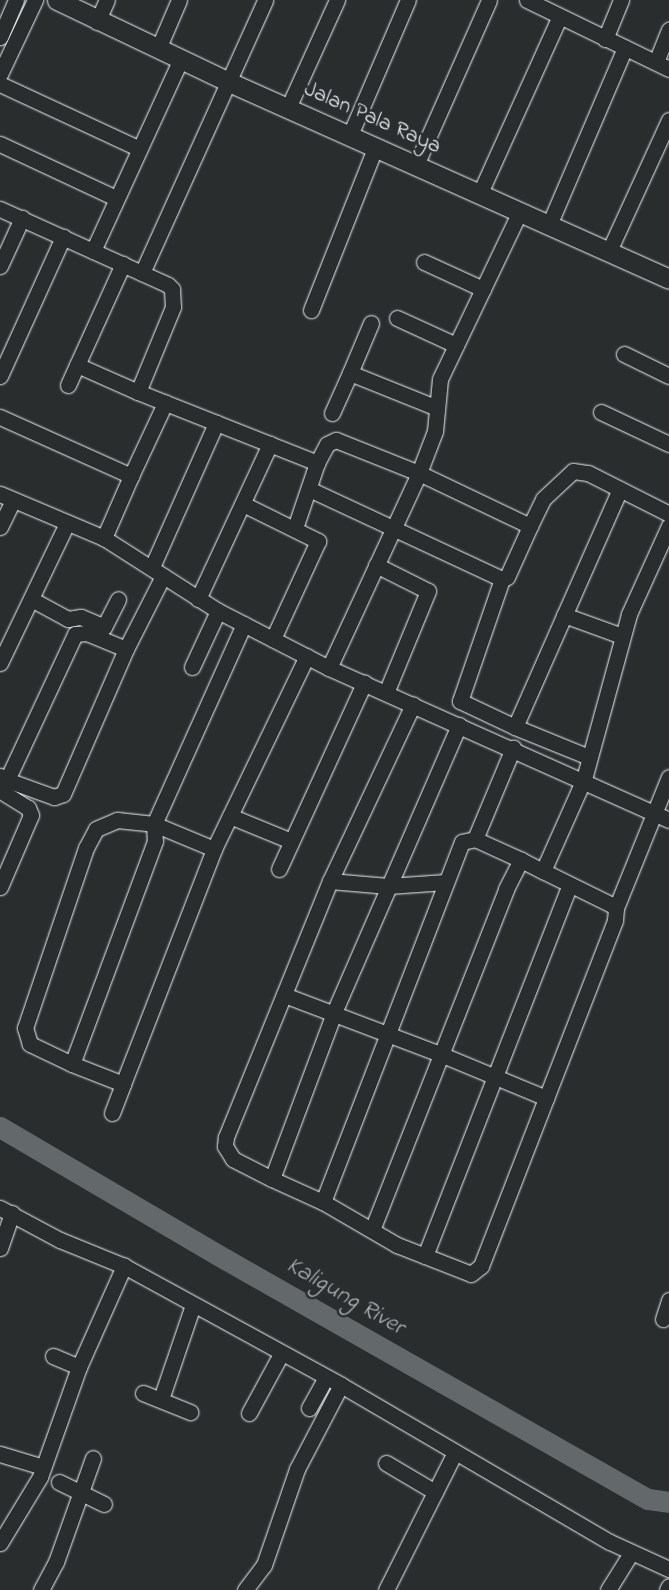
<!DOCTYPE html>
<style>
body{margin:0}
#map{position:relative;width:669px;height:1590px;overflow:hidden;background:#2a2d2e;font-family:"Indie Flower",sans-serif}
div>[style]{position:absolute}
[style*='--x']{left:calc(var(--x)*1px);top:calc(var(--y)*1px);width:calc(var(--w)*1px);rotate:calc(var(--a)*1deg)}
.river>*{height:21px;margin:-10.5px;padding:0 10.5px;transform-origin:10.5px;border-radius:10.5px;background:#63686b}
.roads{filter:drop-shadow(0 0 1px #e8f1f8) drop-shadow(0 0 1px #e8f1f8)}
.minor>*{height:15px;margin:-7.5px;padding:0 7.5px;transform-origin:7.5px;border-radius:7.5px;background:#2a2d2e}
.major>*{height:19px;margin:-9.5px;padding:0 9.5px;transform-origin:9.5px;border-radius:9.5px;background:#2a2d2e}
span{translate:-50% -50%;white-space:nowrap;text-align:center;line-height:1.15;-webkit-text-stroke:5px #2a2d2e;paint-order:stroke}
.street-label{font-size:22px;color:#e8f1f8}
.water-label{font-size:24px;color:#acb3b9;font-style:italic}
</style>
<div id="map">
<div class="river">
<i style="--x:0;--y:1127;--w:261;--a:30.4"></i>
<i style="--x:225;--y:1259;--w:486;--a:29.6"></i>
<i style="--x:648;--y:1499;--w:21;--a:8"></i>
</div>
<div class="roads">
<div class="minor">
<i style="--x:527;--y:0;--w:158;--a:25.9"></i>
<i style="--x:97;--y:22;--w:24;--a:-66"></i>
<i style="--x:0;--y:37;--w:40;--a:-66.6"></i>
<i style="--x:605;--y:39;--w:42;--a:-67.7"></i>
<i style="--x:158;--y:49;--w:53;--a:-66.8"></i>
<i style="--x:656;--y:62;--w:35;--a:-68"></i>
<i style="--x:0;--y:74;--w:82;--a:-64.7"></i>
<i style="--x:0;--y:84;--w:152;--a:24.9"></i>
<i style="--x:288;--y:108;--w:119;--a:-65.6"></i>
<i style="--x:350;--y:135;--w:147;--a:-66.8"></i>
<i style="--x:0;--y:144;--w:128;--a:25"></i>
<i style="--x:416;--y:165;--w:180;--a:-66.1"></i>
<i style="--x:480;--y:193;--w:192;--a:-65.7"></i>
<i style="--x:0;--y:209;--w:184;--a:24.3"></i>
<i style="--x:168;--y:285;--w:6;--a:45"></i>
<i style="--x:172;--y:289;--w:18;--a:87"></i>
<i style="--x:173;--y:307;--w:92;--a:112.4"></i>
<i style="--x:138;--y:392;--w:193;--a:21.6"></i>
<i style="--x:317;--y:463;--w:21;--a:-62"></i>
<i style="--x:327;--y:444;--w:10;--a:-24"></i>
<i style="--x:336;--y:440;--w:89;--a:21.7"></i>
<i style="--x:419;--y:473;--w:45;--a:-69.1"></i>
<i style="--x:435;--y:431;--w:52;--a:-84.5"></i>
<i style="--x:440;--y:379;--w:186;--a:-64.5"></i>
<i style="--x:549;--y:225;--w:193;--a:-66.8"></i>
<i style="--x:93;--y:251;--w:211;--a:-65.4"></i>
<i style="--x:609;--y:251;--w:144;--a:-65.4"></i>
<i style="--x:424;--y:262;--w:65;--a:24.6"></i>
<i style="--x:0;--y:266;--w:53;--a:-65.4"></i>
<i style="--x:142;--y:273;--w:299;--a:-65.7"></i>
<i style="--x:311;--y:310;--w:176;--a:-68.4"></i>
<i style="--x:397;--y:318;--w:65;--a:24.6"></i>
<i style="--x:624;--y:354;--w:50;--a:26.1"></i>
<i style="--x:77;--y:365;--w:67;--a:23.9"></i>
<i style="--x:350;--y:373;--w:54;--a:-67.2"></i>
<i style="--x:0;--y:376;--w:153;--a:-65.6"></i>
<i style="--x:68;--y:385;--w:133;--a:-65.6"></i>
<i style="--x:601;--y:412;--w:75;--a:25.2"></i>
<i style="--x:332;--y:413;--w:44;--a:-65.8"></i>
<i style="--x:350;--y:373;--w:94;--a:21.9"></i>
<i style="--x:0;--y:417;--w:144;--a:24.2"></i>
<i style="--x:131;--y:476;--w:68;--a:113.5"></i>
<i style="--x:131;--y:476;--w:81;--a:-65"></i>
<i style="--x:309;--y:489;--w:213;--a:25"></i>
<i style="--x:502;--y:579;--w:5;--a:-22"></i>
<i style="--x:507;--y:577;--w:56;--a:-65.7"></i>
<i style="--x:0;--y:494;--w:113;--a:22.9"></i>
<i style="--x:104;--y:538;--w:135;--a:32.6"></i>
<i style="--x:218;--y:611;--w:125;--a:27.2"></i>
<i style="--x:329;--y:668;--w:372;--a:24.1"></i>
<i style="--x:243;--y:504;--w:84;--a:26.3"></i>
<i style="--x:318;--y:541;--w:108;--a:114.7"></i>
<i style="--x:0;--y:527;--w:30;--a:-64"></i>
<i style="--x:295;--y:528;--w:69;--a:-71.3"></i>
<i style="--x:376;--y:565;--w:58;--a:26.6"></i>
<i style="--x:428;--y:591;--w:110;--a:112.4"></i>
<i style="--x:152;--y:567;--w:158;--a:-66"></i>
<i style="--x:502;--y:579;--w:129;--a:109"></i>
<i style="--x:460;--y:701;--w:61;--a:25.3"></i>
<i style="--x:515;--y:727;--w:260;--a:-66.2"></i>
<i style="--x:31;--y:599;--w:42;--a:28.4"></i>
<i style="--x:68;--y:619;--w:13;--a:-9"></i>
<i style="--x:81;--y:617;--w:25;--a:23"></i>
<i style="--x:104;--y:627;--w:31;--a:-63"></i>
<i style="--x:198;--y:599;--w:171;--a:-65.1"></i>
<i style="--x:564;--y:615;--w:62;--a:19.9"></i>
<i style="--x:244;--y:624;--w:219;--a:114.2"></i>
<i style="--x:154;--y:824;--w:17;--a:87"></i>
<i style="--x:155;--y:841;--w:238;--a:110.4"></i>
<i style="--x:72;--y:1064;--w:55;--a:21.4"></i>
<i style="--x:123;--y:1084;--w:252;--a:-68.8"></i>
<i style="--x:214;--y:849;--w:214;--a:-64.3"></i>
<i style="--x:0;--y:663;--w:155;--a:-64.4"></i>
<i style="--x:192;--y:667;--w:62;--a:-65.1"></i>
<i style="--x:329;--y:668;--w:215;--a:-65.2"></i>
<i style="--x:419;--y:473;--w:123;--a:25.5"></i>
<i style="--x:530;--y:526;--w:30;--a:-64"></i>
<i style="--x:543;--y:499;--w:41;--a:-43"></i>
<i style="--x:573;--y:471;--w:15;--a:8"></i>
<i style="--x:588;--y:473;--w:91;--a:26.8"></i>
<i style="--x:459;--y:725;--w:314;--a:113.5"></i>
<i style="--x:334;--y:1013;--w:177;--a:110.5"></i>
<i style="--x:272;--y:1179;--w:56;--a:24.3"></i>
<i style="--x:323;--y:1202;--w:86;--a:30.2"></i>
<i style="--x:397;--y:1245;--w:79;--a:21.4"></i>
<i style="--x:471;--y:1274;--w:13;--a:-39"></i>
<i style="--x:481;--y:1266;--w:371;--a:-68.8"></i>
<i style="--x:615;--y:920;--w:12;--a:-85"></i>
<i style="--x:616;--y:908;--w:5;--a:-143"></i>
<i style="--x:612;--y:905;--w:77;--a:-153.8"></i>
<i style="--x:543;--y:871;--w:101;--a:-66"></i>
<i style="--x:584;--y:779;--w:171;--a:-74.7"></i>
<i style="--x:629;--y:614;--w:97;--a:-65.6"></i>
<i style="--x:515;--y:727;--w:80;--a:22.1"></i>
<i style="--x:0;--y:776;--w:8;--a:30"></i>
<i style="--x:7;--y:780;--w:161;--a:-65"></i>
<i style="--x:75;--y:634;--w:12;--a:-5"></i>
<i style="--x:87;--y:633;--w:42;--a:22.3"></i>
<i style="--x:126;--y:649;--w:82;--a:-63.1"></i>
<i style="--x:0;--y:791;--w:13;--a:-58"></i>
<i style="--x:7;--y:780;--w:50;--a:19.9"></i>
<i style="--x:54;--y:797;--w:9;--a:-18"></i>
<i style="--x:63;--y:794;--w:158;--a:-66.5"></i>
<i style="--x:230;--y:816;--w:66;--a:22.3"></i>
<i style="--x:475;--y:839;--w:51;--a:24.5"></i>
<i style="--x:279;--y:869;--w:205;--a:-65.4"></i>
<i style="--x:330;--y:881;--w:58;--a:4.9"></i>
<i style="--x:388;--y:886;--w:58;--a:-3.9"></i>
<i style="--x:0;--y:887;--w:78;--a:-66.7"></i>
<i style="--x:31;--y:815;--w:8;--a:-113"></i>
<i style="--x:28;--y:808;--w:31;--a:-148"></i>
<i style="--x:616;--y:908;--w:141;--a:-68"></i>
<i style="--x:284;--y:995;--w:167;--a:20.7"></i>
<i style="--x:440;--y:1054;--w:115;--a:22.5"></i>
<i style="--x:72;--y:1064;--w:47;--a:-154.5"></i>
<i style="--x:30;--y:1044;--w:17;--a:-107"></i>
<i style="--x:25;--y:1028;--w:190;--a:-71.3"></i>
<i style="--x:86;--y:848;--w:21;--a:-62"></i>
<i style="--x:96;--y:829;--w:23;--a:-23"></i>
<i style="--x:117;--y:820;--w:37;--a:6"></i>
<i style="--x:154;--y:824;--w:65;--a:22.6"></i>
<i style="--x:112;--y:1113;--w:31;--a:-69"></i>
<i style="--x:272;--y:1179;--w:44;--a:-152.9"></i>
<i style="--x:233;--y:1159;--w:15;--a:-122"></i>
<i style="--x:225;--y:1146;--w:9;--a:-84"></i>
<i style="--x:226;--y:1137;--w:276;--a:-67.9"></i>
<i style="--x:330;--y:881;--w:195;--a:-64.8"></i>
<i style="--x:323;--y:1202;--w:386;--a:-68.9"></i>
<i style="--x:462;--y:842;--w:13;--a:-13"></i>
<i style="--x:475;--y:839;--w:99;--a:-67.3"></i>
<i style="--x:0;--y:1208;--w:68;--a:28.1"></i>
<i style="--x:60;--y:1240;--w:69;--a:22.1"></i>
<i style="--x:124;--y:1266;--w:247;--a:28.7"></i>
<i style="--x:341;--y:1385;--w:311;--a:30.3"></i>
<i style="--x:610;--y:1542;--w:65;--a:24.6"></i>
<i style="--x:372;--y:1230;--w:366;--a:-68.5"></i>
<i style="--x:506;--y:889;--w:33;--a:-63"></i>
<i style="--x:521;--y:860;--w:25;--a:27"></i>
<i style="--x:0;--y:1248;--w:37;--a:-71"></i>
<i style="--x:425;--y:1256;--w:397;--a:-68.7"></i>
<i style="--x:663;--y:1319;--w:20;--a:-72"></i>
<i style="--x:53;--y:1356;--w:28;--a:23"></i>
<i style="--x:143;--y:1393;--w:51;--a:22"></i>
<i style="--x:161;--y:1399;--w:99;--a:-71.2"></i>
<i style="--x:309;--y:1408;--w:35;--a:-61"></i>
<i style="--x:249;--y:1413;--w:67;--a:-61.5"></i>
<i style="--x:0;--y:1454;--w:45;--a:16.8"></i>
<i style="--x:386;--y:1463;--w:57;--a:30.6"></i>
<i style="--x:59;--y:1482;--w:50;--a:26.1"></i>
<i style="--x:0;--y:1543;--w:77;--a:-58.8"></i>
<i style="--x:40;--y:1477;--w:117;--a:-70.5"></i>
<i style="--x:79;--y:1367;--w:111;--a:-66"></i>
<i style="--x:41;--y:1590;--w:32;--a:-62"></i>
<i style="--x:56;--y:1562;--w:110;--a:-70.4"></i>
<i style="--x:245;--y:1590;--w:31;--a:-53"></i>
<i style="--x:264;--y:1565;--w:102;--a:-71"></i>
<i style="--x:297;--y:1469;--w:95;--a:-62.4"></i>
<i style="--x:386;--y:1590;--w:154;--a:-63.4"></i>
<i style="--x:608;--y:1590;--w:44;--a:-58.1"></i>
<i style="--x:667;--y:1590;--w:4;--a:-63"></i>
</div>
<div class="major">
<i style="--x:57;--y:0;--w:191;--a:25.5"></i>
<i style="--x:229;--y:82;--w:482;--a:24.1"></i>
</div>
</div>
<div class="street-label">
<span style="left:372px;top:119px;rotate:24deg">Jalan Pala Raya</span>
</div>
<div class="water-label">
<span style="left:345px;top:1297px;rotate:30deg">Kaligung River</span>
</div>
</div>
